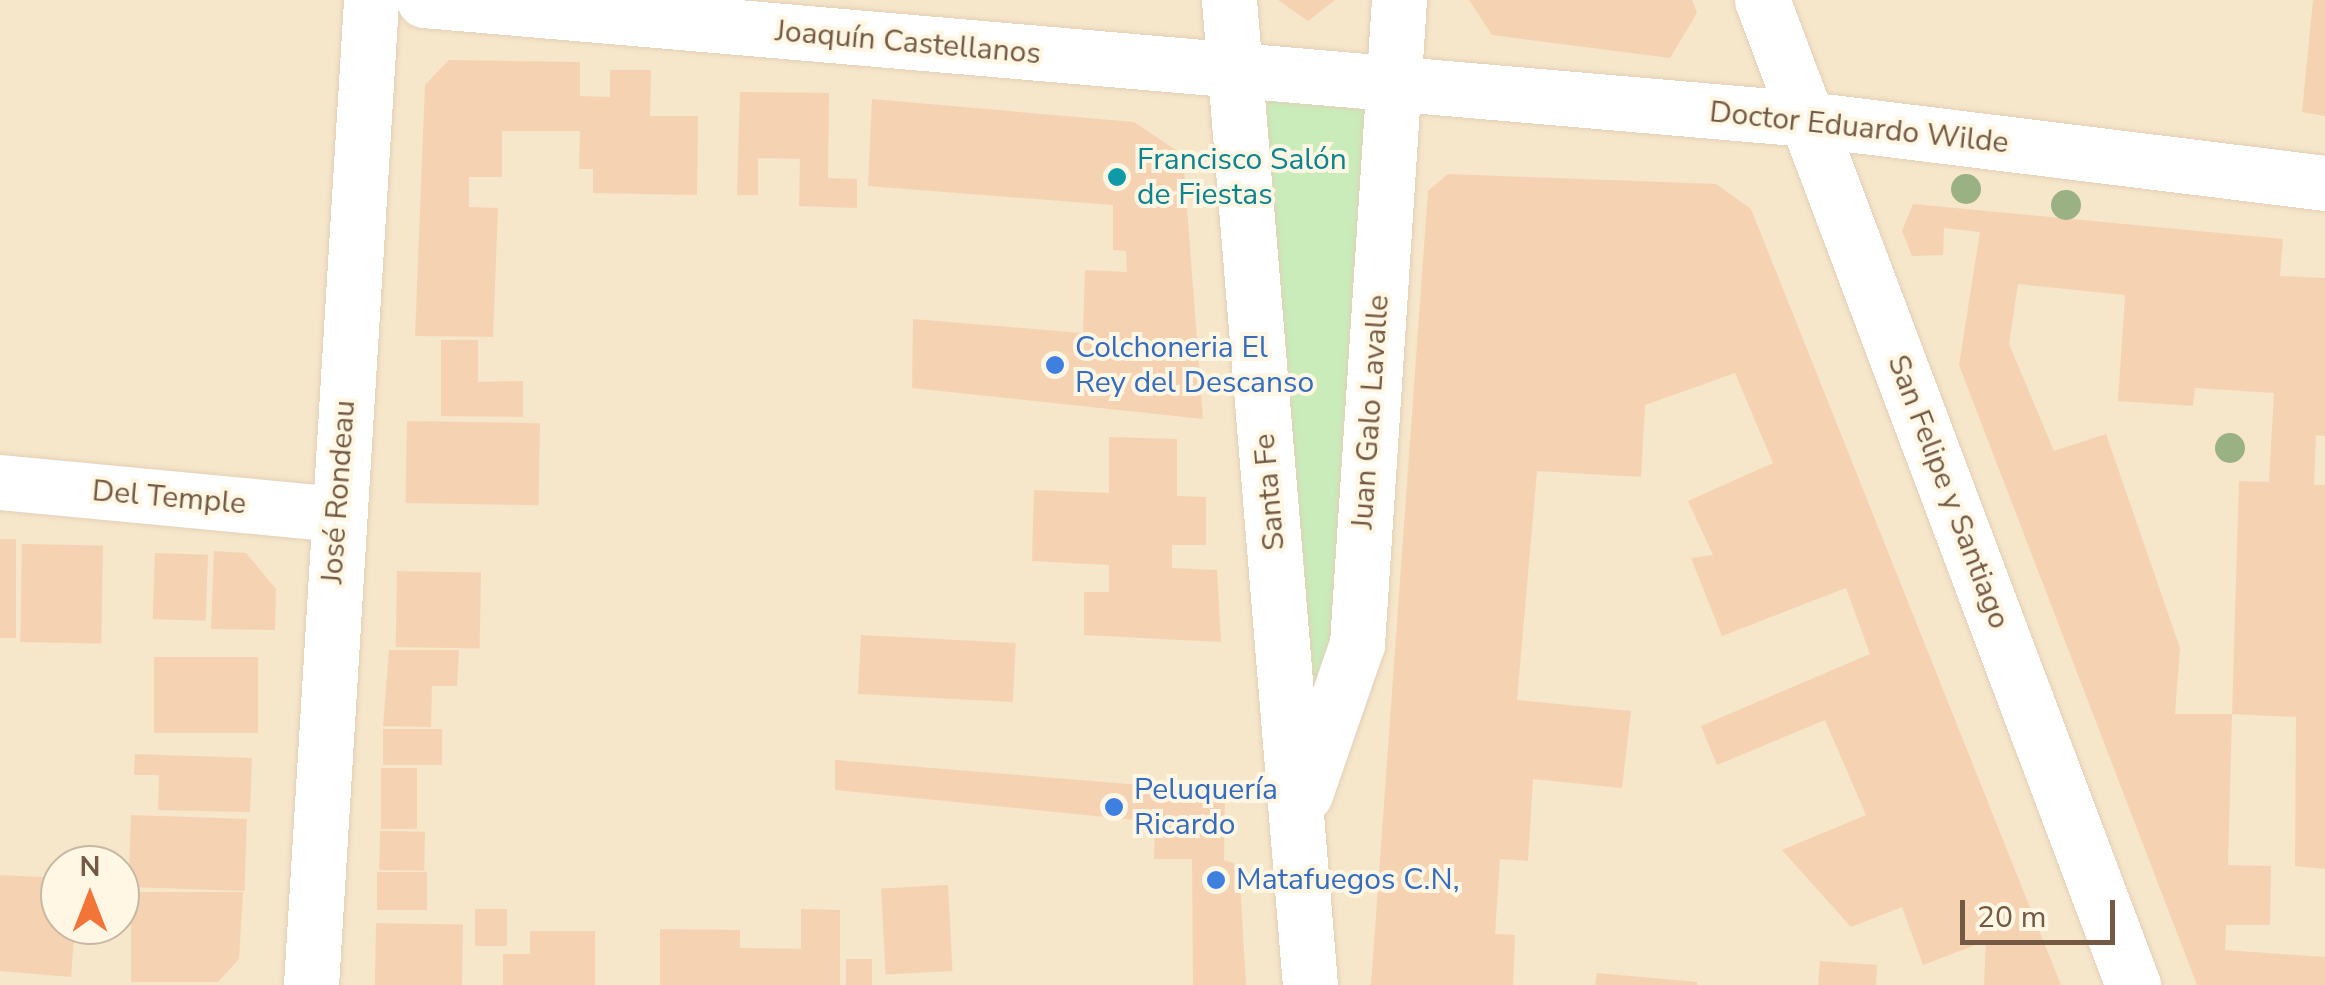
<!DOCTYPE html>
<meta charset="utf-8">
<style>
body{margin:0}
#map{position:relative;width:2325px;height:985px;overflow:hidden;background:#fef4dc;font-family:"Nunito Sans",sans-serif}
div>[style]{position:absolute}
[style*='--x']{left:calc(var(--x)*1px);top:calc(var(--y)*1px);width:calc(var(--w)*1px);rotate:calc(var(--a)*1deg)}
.residential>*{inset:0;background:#f6e6ca}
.green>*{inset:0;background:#c9ecba}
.building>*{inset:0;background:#f5d3b2;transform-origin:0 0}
.roads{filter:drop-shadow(0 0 2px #e2d0b8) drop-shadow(0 0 2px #e2d0b8)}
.minor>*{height:55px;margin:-27.5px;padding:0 27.5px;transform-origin:27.5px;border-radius:27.5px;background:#fff}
.trees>*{width:30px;height:30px;margin:-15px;border-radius:50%;background:#99b183}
.dots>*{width:28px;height:28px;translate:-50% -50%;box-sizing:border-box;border:5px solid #fff7e4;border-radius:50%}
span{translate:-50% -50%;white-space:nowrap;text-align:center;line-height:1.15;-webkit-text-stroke:8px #fff7e4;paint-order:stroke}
.street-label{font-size:30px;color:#745a44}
.culture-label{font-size:30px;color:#0d838f}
.left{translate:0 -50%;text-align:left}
.shop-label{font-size:30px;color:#366cbe}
.north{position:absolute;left:40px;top:845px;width:100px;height:100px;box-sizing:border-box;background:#fff7e4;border:2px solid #c7b8a4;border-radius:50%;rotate:0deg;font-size:28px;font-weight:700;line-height:40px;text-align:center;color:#745a44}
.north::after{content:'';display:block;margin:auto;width:35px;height:45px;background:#f27436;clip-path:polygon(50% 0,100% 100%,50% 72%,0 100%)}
.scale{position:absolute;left:1960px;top:900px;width:155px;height:45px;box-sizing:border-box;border:5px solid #745a44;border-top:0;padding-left:12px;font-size:30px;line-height:35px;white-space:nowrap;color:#745a44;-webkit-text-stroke:8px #fff7e4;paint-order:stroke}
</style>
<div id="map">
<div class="residential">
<i style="clip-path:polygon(evenodd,0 0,2325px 0,2325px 985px,0 985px,0 0,60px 865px,120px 865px,120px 925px,60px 925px,60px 865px)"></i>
</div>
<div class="green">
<i style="clip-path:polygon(1242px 77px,1385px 93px,1353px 641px,1303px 796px)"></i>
</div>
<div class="building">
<i style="clip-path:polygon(1278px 0,1335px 0,1308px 21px)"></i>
<i style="clip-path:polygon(1469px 0,1692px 0,1697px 13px,1670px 58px,1492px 35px)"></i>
<i style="clip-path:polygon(2313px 0,2325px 0,2325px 116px,2302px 112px)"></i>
<i style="clip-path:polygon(449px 60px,580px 62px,580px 96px,610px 97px,610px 70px,651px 70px,650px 116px,698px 116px,697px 195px,593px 193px,593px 169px,579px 169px,580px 131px,502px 131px,502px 177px,469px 177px,469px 207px,498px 208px,493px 337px,415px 336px,425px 85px)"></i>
<i style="clip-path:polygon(740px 92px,829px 93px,828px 178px,857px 179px,857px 208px,799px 206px,800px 159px,758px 158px,758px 195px,737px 195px)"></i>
<i style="clip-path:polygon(872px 99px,1134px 122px,1183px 155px,1203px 419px,912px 388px,913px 319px,1083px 333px,1085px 270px,1127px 272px,1126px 251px,1113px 250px,1113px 205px,868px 186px)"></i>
<i style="clip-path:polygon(1448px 174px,1716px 184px,1751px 209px,2061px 985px,1984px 985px,1986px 941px,1923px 965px,1902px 907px,1851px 927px,1782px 850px,1866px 815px,1825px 720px,1717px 765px,1701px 726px,1870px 654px,1846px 588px,1722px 636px,1691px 558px,1713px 555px,1688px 501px,1773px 463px,1735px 373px,1645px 405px,1641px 477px,1537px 471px,1517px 700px,1631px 711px,1622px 788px,1533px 779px,1528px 861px,1500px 859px,1495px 934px,1515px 935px,1513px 985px,1371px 985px,1428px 191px)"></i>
<i style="clip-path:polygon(1913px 204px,2283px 239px,2280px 276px,2325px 278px,2325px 436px,2316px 435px,2314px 485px,2325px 485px,2325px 869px,2295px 866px,2296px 717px,2232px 714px,2239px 481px,2269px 482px,2274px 393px,2195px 388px,2193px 406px,2118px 401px,2125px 295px,2018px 284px,2009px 344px,2054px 451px,2106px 434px,2180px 648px,2175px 714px,2232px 714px,2228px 865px,2271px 866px,2270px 925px,2226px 925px,2225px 950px,2325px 957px,2325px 985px,2197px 985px,1959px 365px,1980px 232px,1944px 228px,1943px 255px,1912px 256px,1902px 231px)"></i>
<i style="clip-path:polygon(441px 340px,478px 340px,478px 382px,523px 381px,523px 417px,441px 416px)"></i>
<i style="left:407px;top:421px;width:133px;height:82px;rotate:1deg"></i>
<i style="clip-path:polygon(1109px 437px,1177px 439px,1177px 496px,1206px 497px,1206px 545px,1172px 545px,1172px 568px,1217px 570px,1221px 642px,1084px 635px,1084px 592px,1109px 592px,1109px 565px,1032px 561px,1034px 490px,1109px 493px)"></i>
<i style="left:0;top:539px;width:16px;height:99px"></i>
<i style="left:22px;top:544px;width:81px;height:98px;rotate:1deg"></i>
<i style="clip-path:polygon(214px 551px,246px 553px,276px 589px,275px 630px,211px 629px)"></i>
<i style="left:155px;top:553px;width:53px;height:66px;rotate:2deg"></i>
<i style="left:397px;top:571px;width:84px;height:76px;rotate:1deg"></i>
<i style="left:861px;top:635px;width:155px;height:59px;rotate:3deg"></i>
<i style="clip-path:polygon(389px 650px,459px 650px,457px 686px,432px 686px,431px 727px,383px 726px)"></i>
<i style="left:154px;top:657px;width:104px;height:76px"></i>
<i style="left:383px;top:729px;width:59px;height:36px"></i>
<i style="clip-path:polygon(135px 754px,252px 758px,250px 812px,158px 810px,159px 775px,134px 775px)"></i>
<i style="clip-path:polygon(835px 760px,1225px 792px,1224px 860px,1239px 865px,1246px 985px,1193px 985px,1192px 859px,1154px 859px,1155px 822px,835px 790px)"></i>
<i style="left:381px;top:768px;width:36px;height:61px"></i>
<i style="left:131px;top:815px;width:116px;height:72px;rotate:2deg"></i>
<i style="left:380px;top:831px;width:45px;height:39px;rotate:1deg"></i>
<i style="left:377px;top:872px;width:50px;height:38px"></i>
<i style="clip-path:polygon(0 875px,60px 878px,60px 925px,75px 925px,71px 977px,0 971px)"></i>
<i style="left:948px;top:885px;width:86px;height:67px;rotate:87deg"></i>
<i style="clip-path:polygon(131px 892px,243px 892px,239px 959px,218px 982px,131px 982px)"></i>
<i style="left:475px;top:909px;width:32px;height:37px"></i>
<i style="clip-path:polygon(801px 909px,840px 910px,840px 985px,660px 985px,660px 929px,740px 930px,740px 948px,801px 949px)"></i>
<i style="left:376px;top:923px;width:87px;height:62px;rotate:1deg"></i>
<i style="clip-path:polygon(530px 931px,595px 931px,595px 985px,503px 985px,503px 954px,530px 954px)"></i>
<i style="left:872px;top:959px;width:26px;height:26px;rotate:90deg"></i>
<i style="clip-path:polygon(1820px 961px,1877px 965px,1876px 985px,1818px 985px)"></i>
<i style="clip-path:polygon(1597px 973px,1697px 982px,1697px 985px,1595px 985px)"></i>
</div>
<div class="roads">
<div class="minor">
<i style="--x:424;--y:0;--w:1388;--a:4.92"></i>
<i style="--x:1807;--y:119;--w:522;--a:7.04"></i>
<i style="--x:1229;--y:0;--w:988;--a:85.3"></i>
<i style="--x:1762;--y:0;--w:1053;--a:69.36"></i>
<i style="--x:0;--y:482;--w:340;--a:5.4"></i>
<i style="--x:1305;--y:794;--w:159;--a:-70.9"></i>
<i style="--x:1357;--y:644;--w:645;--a:-86.27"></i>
<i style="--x:311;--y:985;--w:987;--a:-86.51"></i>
</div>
</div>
<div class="trees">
<i style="left:1966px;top:189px"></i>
<i style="left:2066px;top:205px"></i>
<i style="left:2230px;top:448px"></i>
</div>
<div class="dots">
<i style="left:1117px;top:177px;background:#0f9aa8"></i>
<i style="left:1055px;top:365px;background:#3f7fe0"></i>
<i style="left:1114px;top:807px;background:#3f7fe0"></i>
<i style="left:1216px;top:880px;background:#3f7fe0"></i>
</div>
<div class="street-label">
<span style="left:908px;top:43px;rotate:5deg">Joaquín Castellanos</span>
<span style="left:1859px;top:128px;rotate:6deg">Doctor Eduardo Wilde</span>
<span style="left:1371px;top:412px;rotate:-86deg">Juan Galo Lavalle</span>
<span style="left:339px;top:492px;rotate:-86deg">José Rondeau</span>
<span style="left:1270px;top:492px;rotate:-95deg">Santa Fe</span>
<span style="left:1948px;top:492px;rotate:69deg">San Felipe y Santiago</span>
<span style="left:169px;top:498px;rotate:5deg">Del Temple</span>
</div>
<div class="culture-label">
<span class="left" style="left:1137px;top:177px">Francisco Salón<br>de Fiestas</span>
</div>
<div class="shop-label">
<span class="left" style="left:1075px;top:365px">Colchoneria El<br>Rey del Descanso</span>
<span class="left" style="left:1134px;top:807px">Peluquería<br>Ricardo</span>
<span class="left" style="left:1236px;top:880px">Matafuegos C.N,</span>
</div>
<div class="north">N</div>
<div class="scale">20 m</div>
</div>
